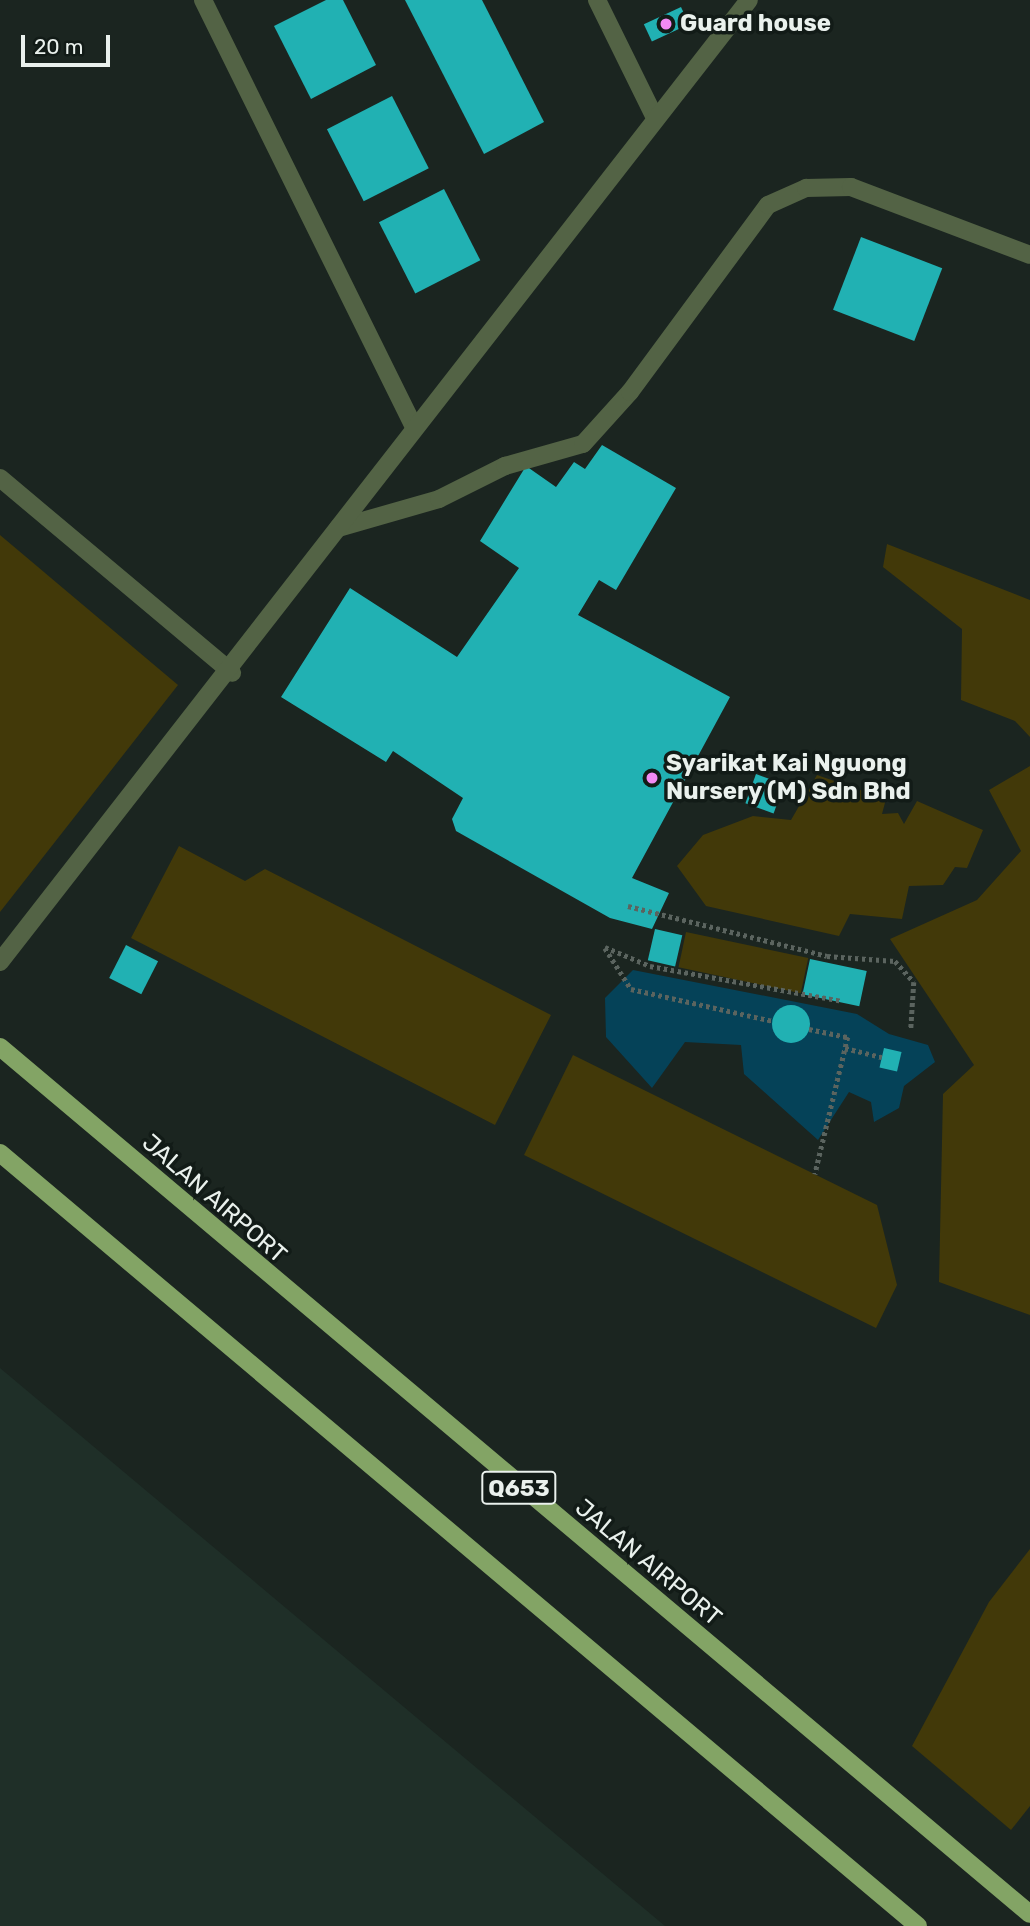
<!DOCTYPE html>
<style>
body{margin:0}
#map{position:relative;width:1030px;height:1926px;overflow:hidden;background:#1b2520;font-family:Rubik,sans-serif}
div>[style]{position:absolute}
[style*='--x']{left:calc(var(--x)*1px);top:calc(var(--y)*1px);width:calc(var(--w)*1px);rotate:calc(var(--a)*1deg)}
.built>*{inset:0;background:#1f2f28}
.green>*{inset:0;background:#423909;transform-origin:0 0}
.water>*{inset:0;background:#054258}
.building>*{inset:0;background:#21b1b3;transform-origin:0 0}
.round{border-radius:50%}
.path>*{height:4.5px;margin-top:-2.25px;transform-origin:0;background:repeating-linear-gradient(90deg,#5b645f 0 3.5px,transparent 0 7px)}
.minor>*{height:18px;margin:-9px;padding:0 9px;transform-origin:9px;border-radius:9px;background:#536345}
.major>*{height:18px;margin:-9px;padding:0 9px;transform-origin:9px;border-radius:9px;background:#83a465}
.dots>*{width:19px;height:19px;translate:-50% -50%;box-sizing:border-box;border:4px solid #121b17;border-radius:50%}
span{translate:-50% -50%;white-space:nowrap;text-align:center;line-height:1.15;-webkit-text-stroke:7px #121b17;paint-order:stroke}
.shield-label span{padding:2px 5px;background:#121b17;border:2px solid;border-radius:5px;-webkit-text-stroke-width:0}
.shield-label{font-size:23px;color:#eaf1ed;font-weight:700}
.poi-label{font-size:24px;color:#eaf1ed;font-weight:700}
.left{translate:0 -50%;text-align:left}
.street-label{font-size:24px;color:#eaf1ed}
.scale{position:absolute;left:21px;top:35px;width:89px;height:32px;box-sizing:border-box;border:4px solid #eaf1ed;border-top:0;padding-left:9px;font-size:21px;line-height:24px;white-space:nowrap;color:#eaf1ed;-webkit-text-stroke:5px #121b17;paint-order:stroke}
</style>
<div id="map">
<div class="built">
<i style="clip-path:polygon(0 1368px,665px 1926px,0 1926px)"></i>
</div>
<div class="green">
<i style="clip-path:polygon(0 535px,178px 685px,0 912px)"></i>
<i style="clip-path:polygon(887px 544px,1030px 600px,1030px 737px,1015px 721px,961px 700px,962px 629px,883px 567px)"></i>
<i style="clip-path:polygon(1030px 766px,1030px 1315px,939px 1282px,943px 1094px,974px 1065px,890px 939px,977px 900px,1021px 851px,989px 790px)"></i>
<i style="clip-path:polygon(817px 775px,886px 799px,882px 814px,898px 813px,904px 824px,917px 801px,983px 830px,967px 868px,955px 867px,943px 885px,909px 886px,902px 919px,850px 914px,839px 936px,706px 906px,677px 866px,703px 835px,753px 816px,791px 820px)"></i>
<i style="clip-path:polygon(179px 846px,245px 881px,265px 869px,551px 1015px,495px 1125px,131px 938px)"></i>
<i style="left:686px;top:932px;width:125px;height:36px;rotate:12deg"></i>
<i style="clip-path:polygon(573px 1055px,877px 1205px,897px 1285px,876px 1328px,524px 1155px)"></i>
<i style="clip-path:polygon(1030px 1549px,1030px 1806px,1011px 1830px,912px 1746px,989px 1602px)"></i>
</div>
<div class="water">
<i style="clip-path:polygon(633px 970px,857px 1014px,889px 1034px,928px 1045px,935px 1062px,904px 1086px,899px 1108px,874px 1122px,871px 1102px,849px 1092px,818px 1140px,744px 1074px,741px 1045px,685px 1042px,652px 1088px,606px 1037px,605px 998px)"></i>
</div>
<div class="building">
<i style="clip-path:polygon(326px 0,343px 0,376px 65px,311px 99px,274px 26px)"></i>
<i style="clip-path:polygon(405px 0,482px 0,544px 122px,484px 154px)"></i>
<i style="left:681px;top:7px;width:19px;height:41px;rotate:65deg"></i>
<i style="left:392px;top:96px;width:81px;height:73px;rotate:63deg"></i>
<i style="left:444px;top:189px;width:80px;height:73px;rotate:63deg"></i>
<i style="left:861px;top:237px;width:87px;height:78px;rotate:21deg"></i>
<i style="clip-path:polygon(602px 445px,676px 488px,616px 590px,599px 580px,578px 615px,730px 697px,632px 878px,669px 893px,652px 929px,610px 918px,456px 831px,452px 819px,463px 798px,393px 751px,386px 762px,281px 697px,350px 588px,457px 657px,519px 568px,480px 541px,526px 466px,556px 487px,574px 462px,585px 469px)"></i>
<i style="left:756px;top:774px;width:30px;height:31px;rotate:20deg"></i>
<i style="left:655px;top:929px;width:28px;height:32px;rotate:13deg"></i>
<i style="left:126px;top:945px;width:36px;height:37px;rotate:27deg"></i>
<i style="left:810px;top:959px;width:58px;height:36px;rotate:12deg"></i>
<i class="round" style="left:772px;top:1005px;width:38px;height:38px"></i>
<i style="left:884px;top:1048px;width:18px;height:20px;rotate:13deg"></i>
</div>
<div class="path">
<i style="--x:628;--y:906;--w:205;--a:14.1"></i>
<i style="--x:827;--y:956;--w:68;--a:4.2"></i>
<i style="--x:895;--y:961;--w:28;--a:48"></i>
<i style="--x:914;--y:982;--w:46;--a:93.7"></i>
<i style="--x:605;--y:947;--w:49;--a:22.9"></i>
<i style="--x:650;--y:966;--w:195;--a:10.3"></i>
<i style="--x:605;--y:948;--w:49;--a:57.6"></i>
<i style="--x:631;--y:989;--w:146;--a:12.7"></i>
<i style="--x:809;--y:1029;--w:40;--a:12"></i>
<i style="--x:848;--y:1037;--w:141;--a:103.5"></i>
<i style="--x:845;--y:1048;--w:38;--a:14"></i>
</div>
<div class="minor">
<i style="--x:203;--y:0;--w:474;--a:63.7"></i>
<i style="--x:597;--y:0;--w:131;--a:63.8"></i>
<i style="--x:0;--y:478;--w:303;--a:40"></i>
<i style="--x:338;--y:528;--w:105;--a:-16"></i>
<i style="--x:439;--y:499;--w:74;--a:-26.6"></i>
<i style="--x:505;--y:466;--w:81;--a:-15.8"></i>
<i style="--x:583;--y:444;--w:70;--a:-47.9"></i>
<i style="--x:630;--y:392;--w:232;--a:-53.6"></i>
<i style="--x:768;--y:205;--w:42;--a:-24.1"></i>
<i style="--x:806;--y:188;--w:45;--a:-1.3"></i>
<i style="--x:851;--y:187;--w:191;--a:20.8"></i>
<i style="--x:0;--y:962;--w:1219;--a:-52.1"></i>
</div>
<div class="major">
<i style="--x:0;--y:1047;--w:1346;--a:40.09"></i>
<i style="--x:0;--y:1153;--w:1200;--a:40.1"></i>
</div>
<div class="dots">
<i style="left:666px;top:24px;background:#f28af3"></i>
<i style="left:652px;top:778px;background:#f28af3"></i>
</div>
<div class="shield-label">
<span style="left:519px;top:1488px">Q653</span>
</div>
<div class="poi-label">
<span class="left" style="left:680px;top:24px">Guard house</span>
<span class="left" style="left:666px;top:778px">Syarikat Kai Nguong<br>Nursery (M) Sdn Bhd</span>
</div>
<div class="street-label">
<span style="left:214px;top:1199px;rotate:41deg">JALAN AIRPORT</span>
<span style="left:648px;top:1563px;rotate:40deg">JALAN AIRPORT</span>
</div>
<div class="scale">20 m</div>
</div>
